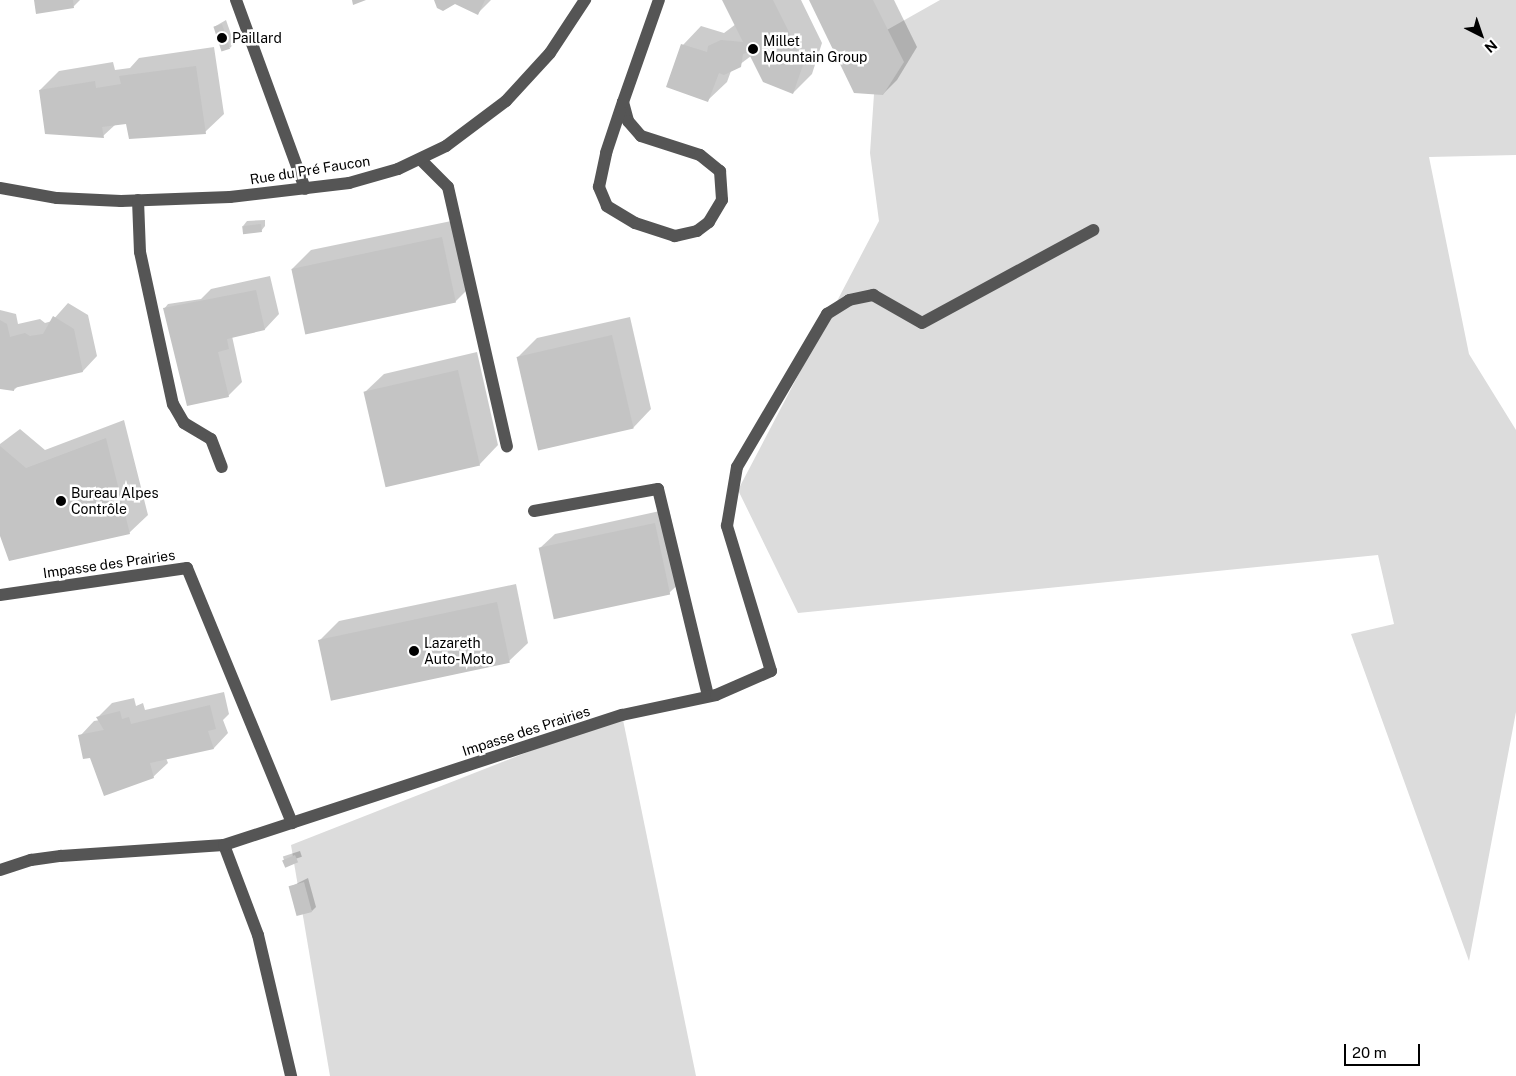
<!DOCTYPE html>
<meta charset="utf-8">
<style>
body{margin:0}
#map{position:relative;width:1516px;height:1076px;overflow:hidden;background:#fff;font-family:"Public Sans",sans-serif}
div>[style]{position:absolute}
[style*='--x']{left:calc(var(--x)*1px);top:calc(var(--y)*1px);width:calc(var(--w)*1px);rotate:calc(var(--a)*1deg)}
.green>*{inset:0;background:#dcdcdc}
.shadow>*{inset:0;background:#0003;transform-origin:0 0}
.building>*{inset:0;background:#c4c4c4;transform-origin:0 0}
.minor>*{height:12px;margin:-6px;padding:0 6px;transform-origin:6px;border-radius:6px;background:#555}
.dots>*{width:14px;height:14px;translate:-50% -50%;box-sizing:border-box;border:2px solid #fff;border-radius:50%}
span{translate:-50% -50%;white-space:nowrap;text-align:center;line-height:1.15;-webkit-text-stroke:5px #fff;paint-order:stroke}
.poi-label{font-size:14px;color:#000}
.left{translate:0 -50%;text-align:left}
.street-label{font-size:14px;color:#000}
.north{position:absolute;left:1456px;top:10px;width:50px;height:50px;-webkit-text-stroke:4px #fff;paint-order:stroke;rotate:139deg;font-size:14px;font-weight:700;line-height:20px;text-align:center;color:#000}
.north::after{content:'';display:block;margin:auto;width:18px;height:22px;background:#000;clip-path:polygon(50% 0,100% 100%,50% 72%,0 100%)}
.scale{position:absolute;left:1344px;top:1044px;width:76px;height:22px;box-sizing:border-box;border:2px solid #000;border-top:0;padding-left:6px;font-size:15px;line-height:18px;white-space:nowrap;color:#000;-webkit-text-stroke:4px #fff;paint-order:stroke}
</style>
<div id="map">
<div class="green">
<i style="clip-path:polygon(940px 0,1516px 0,1516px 155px,1429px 157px,1469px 354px,1516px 430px,1516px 712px,1469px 961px,1351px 634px,1394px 624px,1378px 555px,798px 613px,738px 490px,879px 221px,870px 153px,878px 35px)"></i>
<i style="clip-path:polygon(622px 715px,696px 1076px,330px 1076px,291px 845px)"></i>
</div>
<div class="shadow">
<i style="clip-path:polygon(35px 0,80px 0,74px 6px)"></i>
<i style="clip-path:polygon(437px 0,491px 0,478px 13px,455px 3px)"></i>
<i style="clip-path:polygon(724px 0,801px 0,822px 43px,812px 74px,793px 93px,751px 56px,731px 71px,727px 82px,708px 100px,683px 45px,701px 26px,724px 33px,736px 24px)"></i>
<i style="clip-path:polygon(810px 0,894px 0,917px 47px,897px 80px,883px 94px)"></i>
<i style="clip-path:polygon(226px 20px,234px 43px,230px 48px,214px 27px)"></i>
<i style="clip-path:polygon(214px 47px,224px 114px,205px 132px,127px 122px,116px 124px,103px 136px,40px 90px,59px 71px,113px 62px,115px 70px,130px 68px,139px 58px)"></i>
<i style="clip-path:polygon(461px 219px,474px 283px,455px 302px,292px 269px,311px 250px)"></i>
<i style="clip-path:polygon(265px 220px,265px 226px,261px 231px,243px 226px,247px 221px)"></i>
<i style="clip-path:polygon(270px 276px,279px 314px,265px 329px,232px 336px,242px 382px,228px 396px,164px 309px,168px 304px,201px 299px,211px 289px)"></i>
<i style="clip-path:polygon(68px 303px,88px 315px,97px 356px,83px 371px,19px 385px,14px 390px,0 388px,0 310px,16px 314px,18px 324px,40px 319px,45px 323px,52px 321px)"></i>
<i style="clip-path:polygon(630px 317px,651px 409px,633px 428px,518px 357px,537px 338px)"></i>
<i style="clip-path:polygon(477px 352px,498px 445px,480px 464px,387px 485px,365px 392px,384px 374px)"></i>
<i style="clip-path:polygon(124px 420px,148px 515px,129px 533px,0 532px,0 444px,20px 429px,45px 450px)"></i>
<i style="clip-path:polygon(669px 509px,684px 579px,669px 593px,540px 548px,555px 534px)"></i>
<i style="clip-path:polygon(516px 584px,528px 643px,509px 661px,320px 640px,339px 621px)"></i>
<i style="clip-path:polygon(224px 692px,229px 714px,223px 720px,228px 733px,214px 748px,166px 758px,168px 763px,153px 777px,91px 757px,80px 736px,94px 721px,100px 720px,98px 717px,112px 703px,134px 698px,136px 706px,143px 703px,145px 710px)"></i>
<i style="left:300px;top:851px;width:6px;height:18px;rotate:72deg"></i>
<i style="clip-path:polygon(308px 878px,316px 907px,312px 911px,290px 887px)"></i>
</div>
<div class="building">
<i style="clip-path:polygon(34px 0,73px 0,74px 8px,36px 14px)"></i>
<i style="clip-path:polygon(352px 0,366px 0,353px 5px)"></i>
<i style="clip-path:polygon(434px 0,485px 0,478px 15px,455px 4px,443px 11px,437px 8px)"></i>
<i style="clip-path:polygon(722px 0,773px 0,804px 62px,793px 94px,763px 82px,748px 52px,743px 54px,741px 67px,724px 75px,719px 73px,708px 102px,666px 87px,681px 44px,707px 52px,708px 46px,721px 40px,743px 42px)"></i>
<i style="clip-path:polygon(809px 0,873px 0,904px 62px,883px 95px,854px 93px)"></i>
<i style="left:222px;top:24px;width:26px;height:9px;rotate:72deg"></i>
<i style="clip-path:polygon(196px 66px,206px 134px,129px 139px,126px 124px,102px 127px,104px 138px,45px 134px,39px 90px,95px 81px,96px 88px,121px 84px,119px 76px)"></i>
<i style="left:261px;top:224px;width:8px;height:19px;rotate:83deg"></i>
<i style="left:442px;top:237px;width:67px;height:154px;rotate:78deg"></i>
<i style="clip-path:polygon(256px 290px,265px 330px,227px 339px,229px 349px,218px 352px,229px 397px,187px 406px,163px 308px)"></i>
<i style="clip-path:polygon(53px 316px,74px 329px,83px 372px,14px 388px,14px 391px,0 389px,0 320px,7px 324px,10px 337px,25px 333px,30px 336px,43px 334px)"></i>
<i style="left:612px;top:335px;width:96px;height:98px;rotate:77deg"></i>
<i style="left:458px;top:370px;width:98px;height:97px;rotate:77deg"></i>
<i style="clip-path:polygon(106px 438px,130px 534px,9px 561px,0 536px,0 446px,26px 468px)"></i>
<i style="left:655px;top:523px;width:73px;height:119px;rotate:78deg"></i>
<i style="left:497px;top:602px;width:62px;height:183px;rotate:78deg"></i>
<i style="clip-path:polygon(210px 705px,216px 729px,208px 731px,214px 749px,150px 763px,154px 778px,104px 796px,90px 758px,83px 759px,78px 735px,104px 730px,96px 717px,120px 711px,122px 719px,129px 717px,131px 724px)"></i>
<i style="left:295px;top:855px;width:8px;height:14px;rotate:67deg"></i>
<i style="left:304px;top:882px;width:31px;height:16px;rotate:75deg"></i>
</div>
<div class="minor">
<i style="--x:236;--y:0;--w:201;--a:69.9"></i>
<i style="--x:623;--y:102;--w:20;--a:75"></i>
<i style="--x:628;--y:121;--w:20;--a:49"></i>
<i style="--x:641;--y:136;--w:62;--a:17.9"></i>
<i style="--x:700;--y:155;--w:26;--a:39"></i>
<i style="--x:720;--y:171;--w:29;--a:86"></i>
<i style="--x:722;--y:200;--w:26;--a:121"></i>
<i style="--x:709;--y:222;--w:15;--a:143"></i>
<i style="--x:697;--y:231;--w:23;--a:167"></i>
<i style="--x:675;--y:236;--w:42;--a:-162"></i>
<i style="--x:635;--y:223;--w:33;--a:-149"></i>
<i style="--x:607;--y:206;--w:21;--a:-113"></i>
<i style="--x:599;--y:187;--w:35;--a:-78"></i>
<i style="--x:606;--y:153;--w:54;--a:-71.6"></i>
<i style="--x:623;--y:102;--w:108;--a:-70.6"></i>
<i style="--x:421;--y:160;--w:38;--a:45"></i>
<i style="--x:448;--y:187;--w:266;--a:77.2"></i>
<i style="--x:0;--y:188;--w:58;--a:10"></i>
<i style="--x:57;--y:198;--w:64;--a:2.7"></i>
<i style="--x:121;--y:201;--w:109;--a:-2.1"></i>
<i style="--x:230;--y:197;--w:120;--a:-6.7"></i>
<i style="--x:349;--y:183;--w:51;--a:-15.9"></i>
<i style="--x:398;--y:169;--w:53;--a:-25.6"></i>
<i style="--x:446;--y:146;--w:75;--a:-36.9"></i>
<i style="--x:506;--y:101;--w:65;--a:-47.5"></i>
<i style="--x:550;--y:53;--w:64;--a:-56.6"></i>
<i style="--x:138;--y:200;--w:52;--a:87.8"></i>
<i style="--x:140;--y:252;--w:156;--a:77.8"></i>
<i style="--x:173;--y:404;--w:22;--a:60"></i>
<i style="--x:184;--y:423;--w:31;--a:31"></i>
<i style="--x:211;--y:439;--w:30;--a:69"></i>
<i style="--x:534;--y:511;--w:126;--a:-10.1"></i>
<i style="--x:658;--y:489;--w:213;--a:76.4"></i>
<i style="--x:0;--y:595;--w:189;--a:-8.2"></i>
<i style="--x:187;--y:568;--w:276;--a:67.6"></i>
<i style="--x:224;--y:845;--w:96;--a:69.3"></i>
<i style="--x:258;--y:935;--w:145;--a:76.8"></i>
<i style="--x:0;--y:870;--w:33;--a:-18"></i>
<i style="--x:31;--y:860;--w:30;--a:-8"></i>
<i style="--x:61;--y:856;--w:163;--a:-3.9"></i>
<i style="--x:224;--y:845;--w:419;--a:-18.1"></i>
<i style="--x:622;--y:715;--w:96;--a:-12"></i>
<i style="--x:716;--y:695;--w:60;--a:-23.6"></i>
<i style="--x:771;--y:671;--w:152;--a:-106.9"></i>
<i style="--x:727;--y:526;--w:60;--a:-80.4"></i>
<i style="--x:737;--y:467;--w:178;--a:-59.5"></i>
<i style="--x:827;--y:314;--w:26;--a:-32"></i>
<i style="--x:849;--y:300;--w:25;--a:-12"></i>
<i style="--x:873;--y:295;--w:56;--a:29.7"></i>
<i style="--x:922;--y:323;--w:195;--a:-28.5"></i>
</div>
<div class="dots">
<i style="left:222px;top:38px;background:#000"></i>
<i style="left:753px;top:49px;background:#000"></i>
<i style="left:61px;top:501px;background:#000"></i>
<i style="left:414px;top:651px;background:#000"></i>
</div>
<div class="poi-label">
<span class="left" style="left:232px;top:38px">Paillard</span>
<span class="left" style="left:763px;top:49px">Millet<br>Mountain Group</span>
<span class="left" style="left:71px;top:501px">Bureau Alpes<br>Contrôle</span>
<span class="left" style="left:424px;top:651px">Lazareth<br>Auto-Moto</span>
</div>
<div class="street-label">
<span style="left:310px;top:170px;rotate:-9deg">Rue du Pré Faucon</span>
<span style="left:109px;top:564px;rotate:-8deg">Impasse des Prairies</span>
<span style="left:526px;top:731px;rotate:-18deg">Impasse des Prairies</span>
</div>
<div class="north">N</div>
<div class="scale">20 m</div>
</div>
